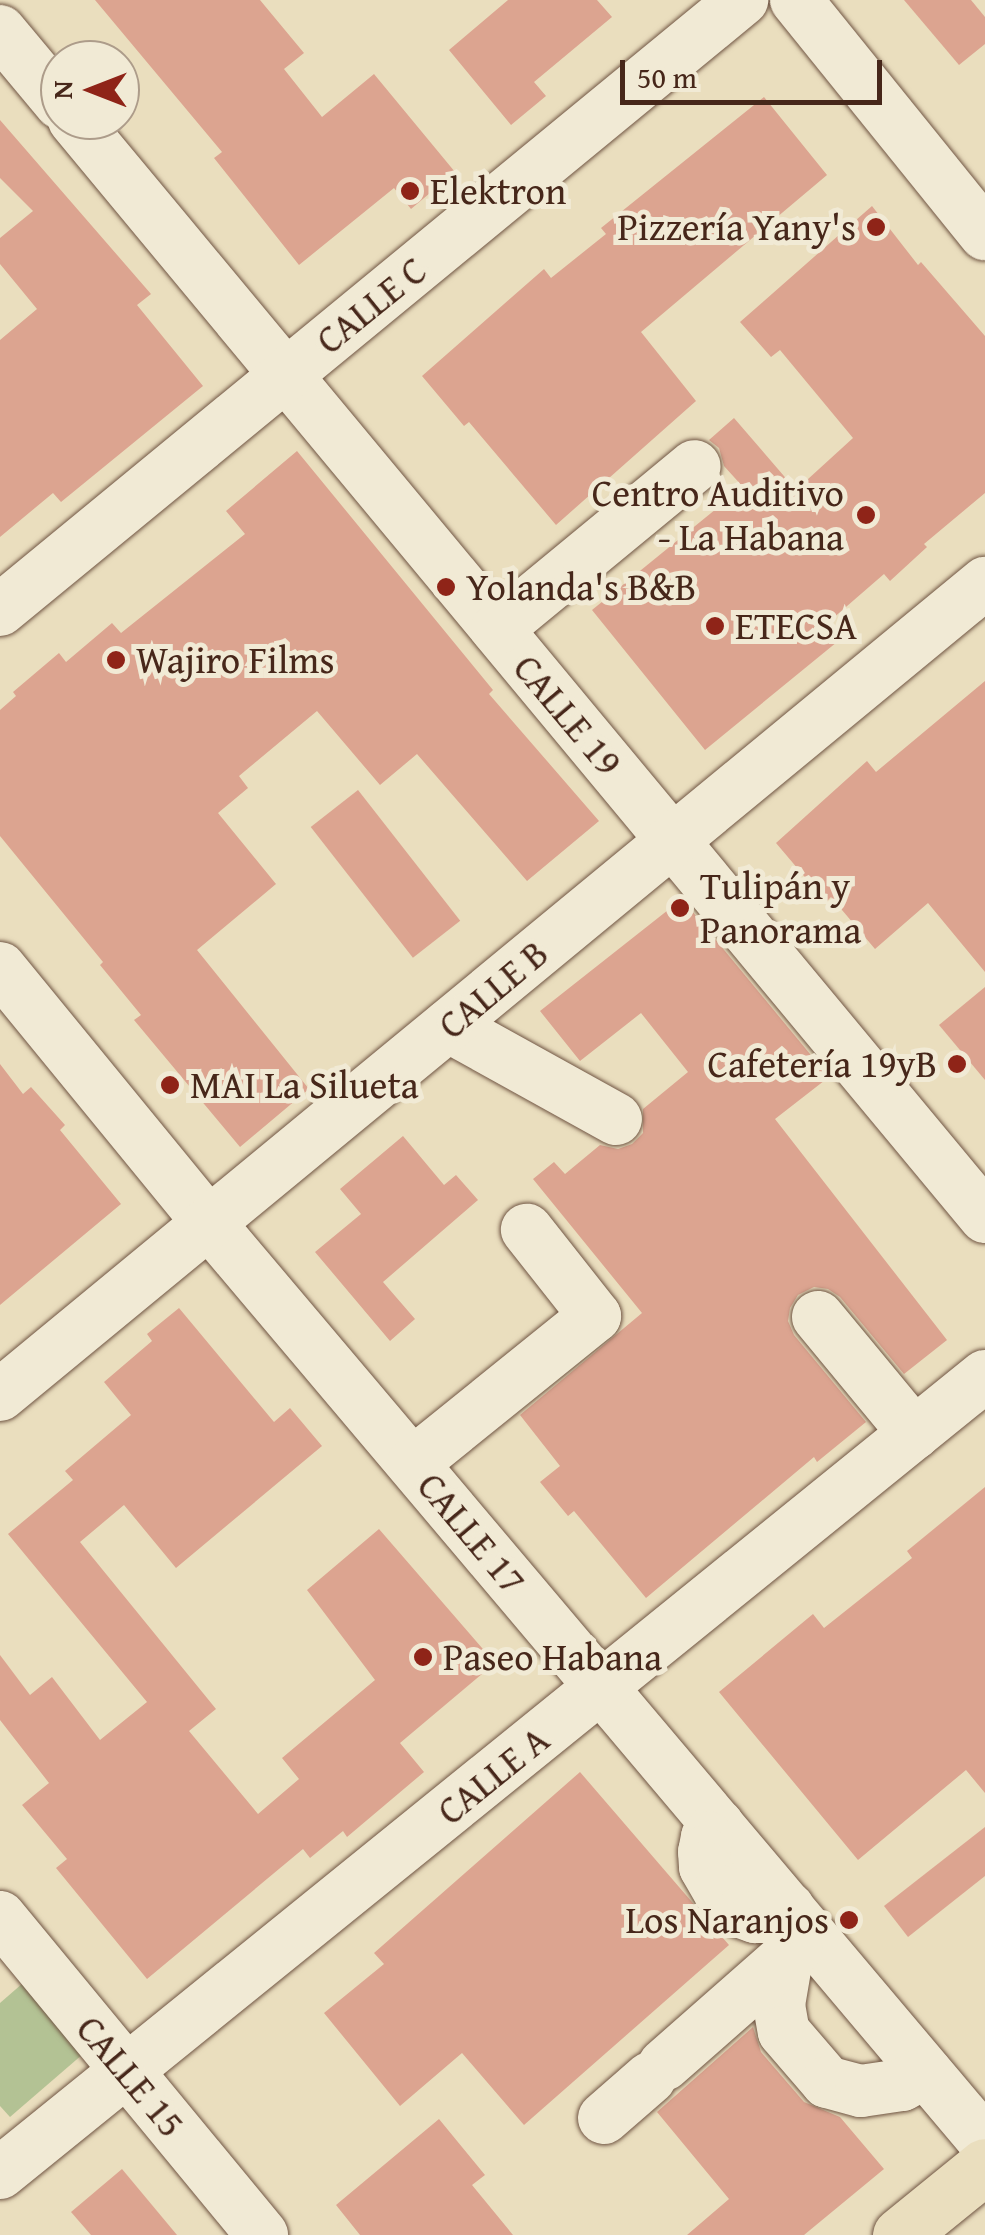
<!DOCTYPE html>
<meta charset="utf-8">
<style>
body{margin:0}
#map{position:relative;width:985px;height:2235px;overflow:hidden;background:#eadebe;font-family:"Gentium Book Plus",serif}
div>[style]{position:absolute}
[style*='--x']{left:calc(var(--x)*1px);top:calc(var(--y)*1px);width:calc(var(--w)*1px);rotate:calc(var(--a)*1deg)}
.green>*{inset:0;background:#b3c294}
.building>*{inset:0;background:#dca490;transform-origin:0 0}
.roads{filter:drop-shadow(0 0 2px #705543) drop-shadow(0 0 2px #705543)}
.minor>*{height:52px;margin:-26px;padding:0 26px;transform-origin:26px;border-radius:26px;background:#f1ead5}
.major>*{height:55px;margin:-27.5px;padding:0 27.5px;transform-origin:27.5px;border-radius:27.5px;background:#eadebe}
.dots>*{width:28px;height:28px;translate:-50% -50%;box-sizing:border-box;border:5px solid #f1ead5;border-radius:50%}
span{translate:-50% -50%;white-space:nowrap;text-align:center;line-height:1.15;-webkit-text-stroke:10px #f1ead5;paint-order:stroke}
.poi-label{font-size:38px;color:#47271a}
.left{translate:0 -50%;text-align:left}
.right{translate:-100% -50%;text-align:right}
.street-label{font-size:38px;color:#47271a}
.north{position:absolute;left:40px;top:40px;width:100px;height:100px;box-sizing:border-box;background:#f1ead5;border:2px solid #ad9c8a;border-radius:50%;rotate:270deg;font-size:28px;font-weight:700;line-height:40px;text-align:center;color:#47271a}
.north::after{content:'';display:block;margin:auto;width:35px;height:45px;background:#8f2418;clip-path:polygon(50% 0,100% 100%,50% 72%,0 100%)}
.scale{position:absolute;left:620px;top:60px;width:262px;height:45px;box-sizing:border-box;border:5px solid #47271a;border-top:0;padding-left:12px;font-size:30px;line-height:35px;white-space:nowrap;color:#47271a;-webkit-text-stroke:8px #f1ead5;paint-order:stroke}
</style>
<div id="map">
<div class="green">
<i style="clip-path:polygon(23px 1983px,83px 2054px,10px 2117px,0 2106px,0 2003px)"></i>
</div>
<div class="building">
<i style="clip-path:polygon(95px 0,260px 0,304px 53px,284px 69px,322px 117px,374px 74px,455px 172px,411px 209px,394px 188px,299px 265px,214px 158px,222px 152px)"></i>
<i style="clip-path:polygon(508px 0,597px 0,612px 17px,534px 82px,546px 96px,511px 125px,449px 50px)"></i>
<i style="clip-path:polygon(904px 0,971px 0,985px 17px,985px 44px,959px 65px)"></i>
<i style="clip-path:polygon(764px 97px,827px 175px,641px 332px,696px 401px,556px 525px,469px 422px,464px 426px,422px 376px,544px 269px,551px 278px,606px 234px,601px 228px)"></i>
<i style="clip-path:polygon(0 120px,151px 294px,137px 305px,203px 386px,61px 502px,53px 493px,0 537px,0 340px,37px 309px,0 264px,0 238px,33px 211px,0 178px)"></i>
<i style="clip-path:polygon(872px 206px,918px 265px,921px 262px,985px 336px,985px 493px,924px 544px,927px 547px,890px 581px,884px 574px,824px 626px,837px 642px,705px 750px,592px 610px,743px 487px,724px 466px,719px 448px,709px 440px,734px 418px,796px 490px,853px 438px,780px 350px,771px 357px,740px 322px)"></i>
<i style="clip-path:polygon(297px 451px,493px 690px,489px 694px,599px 821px,527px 881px,417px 754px,380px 785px,317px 711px,239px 776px,248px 788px,218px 813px,276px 884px,197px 950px,309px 1089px,240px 1147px,134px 1020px,141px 1015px,100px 965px,103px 962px,0 836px,0 710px,16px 696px,13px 692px,59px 653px,66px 662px,112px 623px,121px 633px,245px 534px,226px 511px)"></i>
<i style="clip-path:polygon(985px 681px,985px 972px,928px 903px,875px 949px,831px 897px,826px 902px,776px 843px,867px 761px,876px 772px)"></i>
<i style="left:358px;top:790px;width:166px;height:60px;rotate:52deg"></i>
<i style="clip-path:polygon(682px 899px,829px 1077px,775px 1119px,947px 1340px,904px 1374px,840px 1297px,828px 1289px,814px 1287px,798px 1295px,790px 1308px,788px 1321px,794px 1335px,866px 1422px,817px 1462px,814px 1457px,646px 1598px,574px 1511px,568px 1516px,540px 1482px,560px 1466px,520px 1415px,642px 1313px,533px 1179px,554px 1162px,565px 1174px,600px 1145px,618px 1149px,632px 1144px,643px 1133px,643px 1109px,688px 1072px,641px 1013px,580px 1061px,540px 1011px)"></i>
<i style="clip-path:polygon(985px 987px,985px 1080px,939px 1025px)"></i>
<i style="clip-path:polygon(0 1064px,23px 1094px,31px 1087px,65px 1125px,60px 1130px,121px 1204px,0 1305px)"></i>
<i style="clip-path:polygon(403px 1136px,444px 1185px,456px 1175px,478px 1200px,383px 1282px,415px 1319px,390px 1341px,315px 1252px,361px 1214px,340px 1189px)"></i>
<i style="clip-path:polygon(179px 1308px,274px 1422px,290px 1408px,322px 1446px,176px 1568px,124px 1505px,80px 1542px,216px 1709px,189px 1731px,258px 1814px,299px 1779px,282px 1758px,375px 1680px,307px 1590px,379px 1529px,495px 1663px,400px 1743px,424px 1772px,347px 1837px,343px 1831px,310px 1858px,303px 1849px,147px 1979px,56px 1868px,67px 1859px,22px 1805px,49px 1783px,0 1720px,0 1655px,30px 1695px,52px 1677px,100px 1740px,147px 1702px,8px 1534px,73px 1480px,65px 1471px,131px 1415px,104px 1382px,152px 1341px,147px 1334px)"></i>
<i style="clip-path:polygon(985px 1487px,985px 1793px,966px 1770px,858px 1860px,719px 1692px,813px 1614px,824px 1628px,912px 1558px,907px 1551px)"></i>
<i style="clip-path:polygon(580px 1772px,729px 1945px,524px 2125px,462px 2053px,400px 2106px,324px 2013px,384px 1964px,374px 1953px)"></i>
<i style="clip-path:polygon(985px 1827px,985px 1876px,908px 1937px,884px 1906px)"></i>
<i style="clip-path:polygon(753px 2027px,761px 2052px,804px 2102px,840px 2117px,884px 2169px,804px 2235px,687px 2235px,729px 2199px,657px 2112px)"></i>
<i style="clip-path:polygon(439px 2119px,485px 2175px,472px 2185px,513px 2235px,360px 2235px,336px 2205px)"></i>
<i style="clip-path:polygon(122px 2169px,177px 2235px,91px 2235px,71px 2212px)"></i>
</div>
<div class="roads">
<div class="minor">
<i style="--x:796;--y:0;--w:301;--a:51.1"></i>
<i style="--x:0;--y:31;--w:94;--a:50.2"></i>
<i style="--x:74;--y:120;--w:1426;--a:50.29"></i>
<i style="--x:0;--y:610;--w:961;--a:-39.42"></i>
<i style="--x:497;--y:629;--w:256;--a:-39.5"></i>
<i style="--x:0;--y:968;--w:330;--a:50.7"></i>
<i style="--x:209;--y:1223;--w:1203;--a:49.82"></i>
<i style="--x:448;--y:1026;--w:192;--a:29"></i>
<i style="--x:818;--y:1317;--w:151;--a:50.4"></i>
<i style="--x:0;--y:1395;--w:1277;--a:-39.5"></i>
<i style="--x:413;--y:1463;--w:234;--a:-38.9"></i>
<i style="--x:595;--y:1316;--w:110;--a:-128.3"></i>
<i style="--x:718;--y:1825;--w:16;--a:133"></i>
<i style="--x:707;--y:1837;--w:15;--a:101"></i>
<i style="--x:704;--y:1852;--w:15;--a:86"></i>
<i style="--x:705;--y:1867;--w:28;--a:60"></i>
<i style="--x:719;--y:1891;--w:30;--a:44"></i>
<i style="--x:741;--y:1912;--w:15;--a:20"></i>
<i style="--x:755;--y:1917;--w:19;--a:0"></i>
<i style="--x:774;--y:1917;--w:17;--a:-31"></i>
<i style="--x:0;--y:1917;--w:412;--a:50.5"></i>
<i style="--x:787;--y:1958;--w:48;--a:99.7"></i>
<i style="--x:779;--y:2005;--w:27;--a:80"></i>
<i style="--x:784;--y:2032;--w:66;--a:49.3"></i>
<i style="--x:827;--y:2082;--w:35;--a:15"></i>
<i style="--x:861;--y:2091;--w:41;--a:-8.3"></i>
<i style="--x:902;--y:2085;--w:27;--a:-28"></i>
<i style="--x:664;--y:2065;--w:176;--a:-41.3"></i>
<i style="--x:604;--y:2118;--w:61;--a:-41"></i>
<i style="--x:0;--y:2173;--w:1267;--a:-38.98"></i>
</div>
<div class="major">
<i style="--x:900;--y:2235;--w:109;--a:-39.1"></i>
</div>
</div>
<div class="dots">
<i style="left:410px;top:191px;background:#8f2418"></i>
<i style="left:876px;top:227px;background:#8f2418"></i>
<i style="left:866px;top:515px;background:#8f2418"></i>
<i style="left:446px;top:587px;background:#8f2418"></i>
<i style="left:715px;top:626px;background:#8f2418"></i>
<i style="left:116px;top:660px;background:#8f2418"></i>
<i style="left:680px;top:908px;background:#8f2418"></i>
<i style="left:957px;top:1064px;background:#8f2418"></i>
<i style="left:170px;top:1085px;background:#8f2418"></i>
<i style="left:423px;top:1657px;background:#8f2418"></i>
<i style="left:849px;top:1920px;background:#8f2418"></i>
</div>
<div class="poi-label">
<span class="left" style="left:430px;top:191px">Elektron</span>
<span class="right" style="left:856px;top:227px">Pizzería Yany's</span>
<span class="right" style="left:844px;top:515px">Centro Auditivo<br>- La Habana</span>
<span class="left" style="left:466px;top:587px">Yolanda's B&amp;B</span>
<span class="left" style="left:735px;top:626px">ETECSA</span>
<span class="left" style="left:136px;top:660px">Wajiro Films</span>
<span class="left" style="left:700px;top:908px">Tulipán y<br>Panorama</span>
<span class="right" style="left:937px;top:1064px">Cafetería 19yB</span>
<span class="left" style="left:190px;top:1085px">MAI La Silueta</span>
<span class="left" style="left:443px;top:1657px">Paseo Habana</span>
<span class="right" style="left:829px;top:1920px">Los Naranjos</span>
</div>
<div class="street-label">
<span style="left:371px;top:305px;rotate:-39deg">CALLE C</span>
<span style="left:568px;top:715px;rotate:50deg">CALLE 19</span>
<span style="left:493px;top:989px;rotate:-40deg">CALLE B</span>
<span style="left:472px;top:1533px;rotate:50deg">CALLE 17</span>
<span style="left:493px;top:1775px;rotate:-39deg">CALLE A</span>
<span style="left:131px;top:2076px;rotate:50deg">CALLE 15</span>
</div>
<div class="north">N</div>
<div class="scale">50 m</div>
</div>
